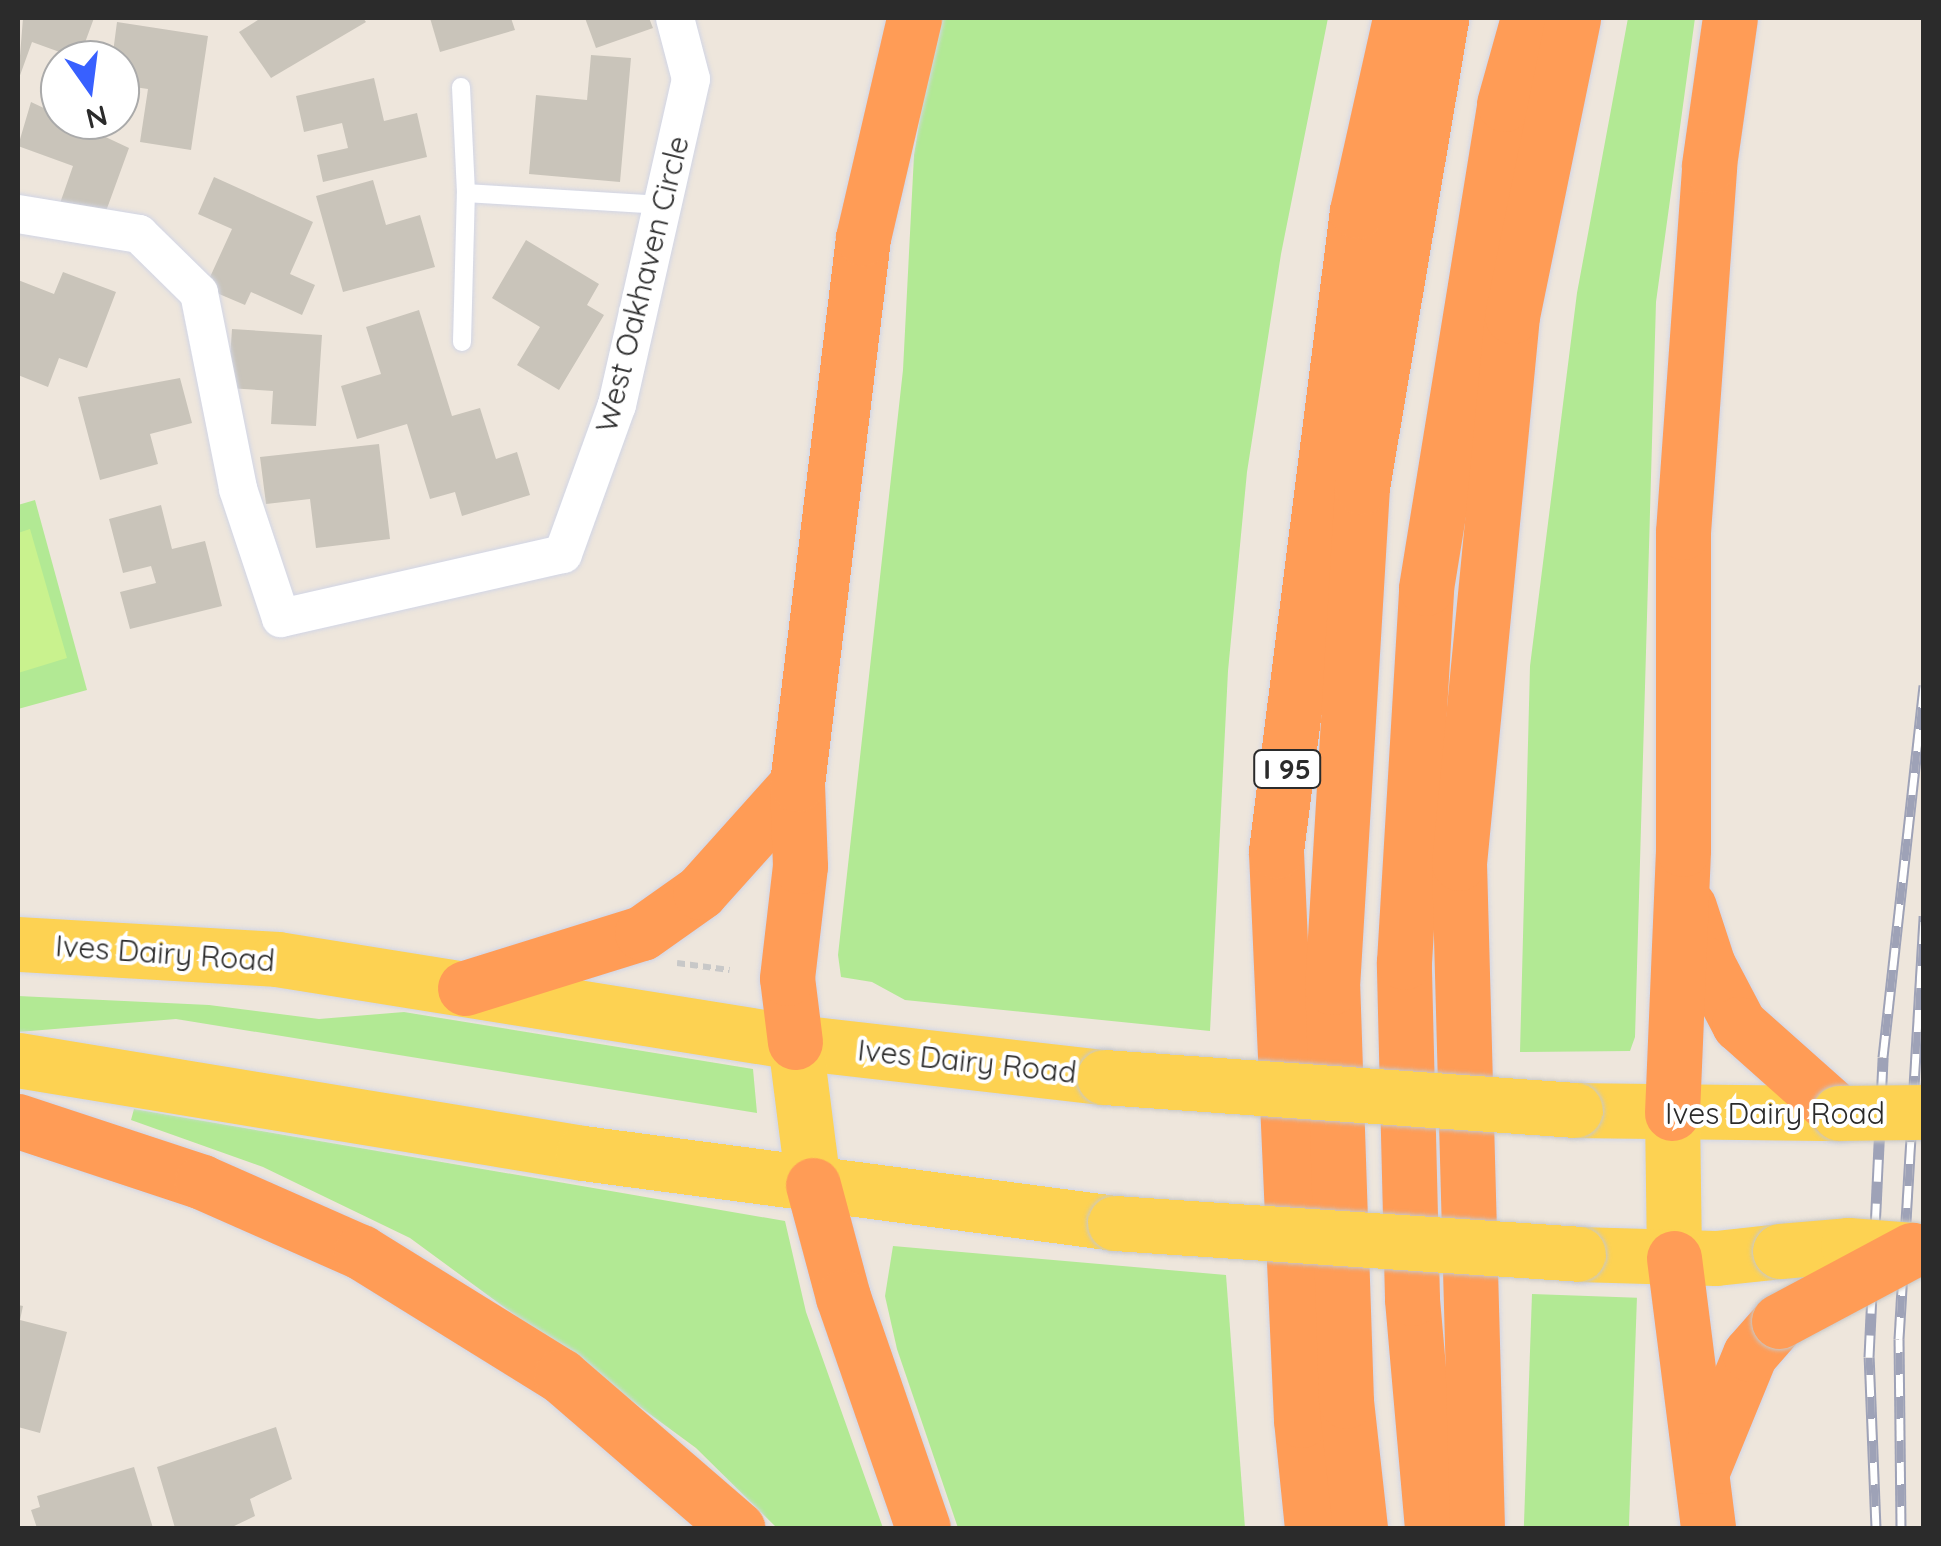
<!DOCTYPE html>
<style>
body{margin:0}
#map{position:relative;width:1941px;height:1546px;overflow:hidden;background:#eee6dc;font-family:Quicksand,sans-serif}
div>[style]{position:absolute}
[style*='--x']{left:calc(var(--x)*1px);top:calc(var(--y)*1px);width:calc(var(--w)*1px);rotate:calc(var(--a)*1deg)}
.green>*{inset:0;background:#b2e994;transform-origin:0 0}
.pitch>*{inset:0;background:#c9f28e}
.building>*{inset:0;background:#c9c4ba}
.path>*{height:6px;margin-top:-3px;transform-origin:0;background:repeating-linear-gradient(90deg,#c8c8c8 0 8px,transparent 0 13px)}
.roads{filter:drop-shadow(0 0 2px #d1d5e5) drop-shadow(0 0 2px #d1d5e5)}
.lane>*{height:18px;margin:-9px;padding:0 9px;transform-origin:9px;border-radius:9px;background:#fff}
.street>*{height:38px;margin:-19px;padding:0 19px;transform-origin:19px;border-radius:19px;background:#fff}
.primary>*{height:55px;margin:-27.5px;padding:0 27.5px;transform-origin:27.5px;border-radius:27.5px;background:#fdd252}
.highway>*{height:55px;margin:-27.5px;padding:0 27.5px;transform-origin:27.5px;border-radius:27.5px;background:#ff9c56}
.rail>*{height:11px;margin-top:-5.5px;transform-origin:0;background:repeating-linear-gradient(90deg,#fff 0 22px,#9ea2b7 0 44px);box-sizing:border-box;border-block:2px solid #9ea2b7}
.bridges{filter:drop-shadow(0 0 2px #c8c8c8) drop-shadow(0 0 2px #c8c8c8)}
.primary-bridge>*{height:55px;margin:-27.5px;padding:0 27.5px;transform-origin:27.5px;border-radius:27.5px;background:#fdd252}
.highway-bridge>*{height:55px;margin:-27.5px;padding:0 27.5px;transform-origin:27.5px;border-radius:27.5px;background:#ff9c56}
span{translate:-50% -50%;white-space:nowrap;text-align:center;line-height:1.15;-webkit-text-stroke:8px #fff;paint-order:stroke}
.shield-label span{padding:2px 8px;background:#fff;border:2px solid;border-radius:8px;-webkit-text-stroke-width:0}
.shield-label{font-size:28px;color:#2b2b2b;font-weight:700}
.street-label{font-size:30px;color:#2b2b2b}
.frame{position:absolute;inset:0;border:20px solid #2b2b2b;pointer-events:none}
.north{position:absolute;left:40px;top:40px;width:100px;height:100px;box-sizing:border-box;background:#fff;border:2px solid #aaa;border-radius:50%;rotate:166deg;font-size:28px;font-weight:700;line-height:40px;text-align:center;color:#2b2b2b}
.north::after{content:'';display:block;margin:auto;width:35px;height:45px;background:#3860ff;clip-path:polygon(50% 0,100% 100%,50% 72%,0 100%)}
</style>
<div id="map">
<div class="green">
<i style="clip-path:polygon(936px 18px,1328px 18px,1281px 254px,1247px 472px,1228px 671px,1210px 1031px,905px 1000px,872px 982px,841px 977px,838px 955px,903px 370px,914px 155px)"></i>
<i style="clip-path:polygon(1628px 18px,1695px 18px,1656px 302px,1635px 1037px,1630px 1051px,1520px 1052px,1530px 666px,1577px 293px)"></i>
<i style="clip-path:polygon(35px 500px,87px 690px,18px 709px,18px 505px)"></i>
<i style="clip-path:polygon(18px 996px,209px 1005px,319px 1019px,404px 1012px,753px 1069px,757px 1113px,176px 1019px,18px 1032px)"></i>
<i style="clip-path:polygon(134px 1109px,785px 1221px,806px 1312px,883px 1528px,777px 1528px,696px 1448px,410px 1238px,263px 1167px,131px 1120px)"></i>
<i style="clip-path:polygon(893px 1246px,1226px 1275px,1245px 1528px,958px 1528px,897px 1349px,885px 1296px)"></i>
<i style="left:1532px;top:1294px;width:105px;height:235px;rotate:2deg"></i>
</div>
<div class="pitch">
<i style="clip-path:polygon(30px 529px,67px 658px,18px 673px,18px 533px)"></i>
</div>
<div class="building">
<i style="clip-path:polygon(23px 18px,94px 18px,79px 59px,32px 42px,18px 81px)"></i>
<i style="clip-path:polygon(261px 18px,363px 18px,366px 22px,271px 78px,239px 32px)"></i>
<i style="clip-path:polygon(430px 18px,511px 18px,515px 30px,440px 52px)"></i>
<i style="clip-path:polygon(585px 18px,649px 18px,653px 28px,596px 48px)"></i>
<i style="clip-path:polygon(117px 22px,208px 36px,191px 150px,140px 142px,148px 89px,120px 85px,120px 60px,112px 60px)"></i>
<i style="clip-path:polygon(591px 55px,631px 58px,620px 182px,529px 174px,536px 95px,587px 100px)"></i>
<i style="clip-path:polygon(374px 78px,384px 121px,417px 113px,427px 157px,323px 182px,317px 155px,348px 148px,342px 123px,304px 132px,296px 96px)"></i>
<i style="clip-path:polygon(31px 102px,129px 148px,101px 225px,58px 209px,73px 166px,18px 146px)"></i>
<i style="clip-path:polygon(214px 177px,313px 222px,290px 274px,315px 285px,302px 315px,251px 292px,245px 305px,205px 288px,232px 229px,198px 214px)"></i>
<i style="clip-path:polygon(373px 180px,386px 225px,420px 215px,435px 267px,343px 292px,316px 196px)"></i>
<i style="clip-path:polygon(526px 240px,599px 284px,587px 305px,604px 315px,559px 390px,517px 365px,540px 327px,492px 298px)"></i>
<i style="clip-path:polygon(63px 272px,116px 292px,87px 368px,59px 358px,48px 387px,18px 375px,18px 280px,54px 294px)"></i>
<i style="clip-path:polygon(419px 310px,452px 416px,480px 408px,496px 459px,517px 452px,530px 495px,462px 516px,455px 492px,430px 499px,407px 424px,357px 439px,341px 386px,381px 374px,366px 327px)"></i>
<i style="clip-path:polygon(232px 329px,322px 335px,316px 426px,271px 424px,273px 391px,228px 388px)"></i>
<i style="clip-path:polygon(180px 378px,192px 423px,150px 434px,158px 464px,100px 480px,78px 397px)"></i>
<i style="clip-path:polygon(379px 444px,390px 539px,316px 548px,310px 499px,266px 504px,260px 457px)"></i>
<i style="clip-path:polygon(161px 505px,172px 549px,205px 541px,222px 606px,130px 629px,120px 592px,156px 583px,151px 566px,123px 573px,109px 519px)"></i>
<i style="clip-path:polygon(18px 1305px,23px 1306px,20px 1320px,67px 1332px,40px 1433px,18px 1427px)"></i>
<i style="clip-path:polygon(276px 1427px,292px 1479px,250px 1499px,255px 1516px,230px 1528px,175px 1528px,157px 1467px)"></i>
<i style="clip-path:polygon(134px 1467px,153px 1528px,37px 1528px,31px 1510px,40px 1507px,37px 1496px)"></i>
</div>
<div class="path">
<i style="--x:677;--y:963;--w:53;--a:7.5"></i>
</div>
<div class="roads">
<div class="lane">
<i style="--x:461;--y:87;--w:106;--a:87.3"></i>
<i style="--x:462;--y:342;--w:149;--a:-88.5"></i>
<i style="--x:466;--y:193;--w:196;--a:3.5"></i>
</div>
<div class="street">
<i style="--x:18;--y:214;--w:123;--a:9.4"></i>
<i style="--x:139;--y:234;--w:84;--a:44.5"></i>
<i style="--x:199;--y:293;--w:200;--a:78.7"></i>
<i style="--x:238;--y:489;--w:136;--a:71.6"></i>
<i style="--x:281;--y:618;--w:289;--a:-12.8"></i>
<i style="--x:563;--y:554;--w:158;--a:-70.1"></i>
<i style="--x:617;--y:405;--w:334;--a:-77.2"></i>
<i style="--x:691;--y:79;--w:63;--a:-104.7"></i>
</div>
<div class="primary">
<i style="--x:18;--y:944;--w:259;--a:3.3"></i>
<i style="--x:277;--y:959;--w:525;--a:9.1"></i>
<i style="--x:795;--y:1042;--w:311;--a:6.5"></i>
<i style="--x:795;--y:1042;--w:144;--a:82.8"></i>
<i style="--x:18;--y:1060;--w:573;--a:9.35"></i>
<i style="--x:583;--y:1153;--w:537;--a:7.5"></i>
<i style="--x:1575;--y:1110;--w:264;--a:0.7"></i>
<i style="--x:1672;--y:1113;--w:145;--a:89.2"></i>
<i style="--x:1578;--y:1254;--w:138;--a:1.7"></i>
<i style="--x:1716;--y:1258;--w:64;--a:-6.2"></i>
</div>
<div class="highway">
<i style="--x:1689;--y:907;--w:61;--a:71.9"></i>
<i style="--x:1708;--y:965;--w:67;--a:62.3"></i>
<i style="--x:1739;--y:1024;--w:134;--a:41.7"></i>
<i style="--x:465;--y:988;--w:185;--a:-17.3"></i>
<i style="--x:642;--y:933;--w:71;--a:-35.3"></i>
<i style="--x:700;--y:892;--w:145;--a:-48.1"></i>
<i style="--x:795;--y:1042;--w:64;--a:-97.1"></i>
<i style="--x:787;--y:978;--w:113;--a:-83.4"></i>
<i style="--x:800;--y:866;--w:82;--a:-92.1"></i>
<i style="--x:797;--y:784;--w:550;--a:-83.11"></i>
<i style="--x:863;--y:238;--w:226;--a:-76.9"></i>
<i style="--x:1672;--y:1113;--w:264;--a:-87.6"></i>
<i style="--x:1683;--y:849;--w:317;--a:-90"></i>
<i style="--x:1683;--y:532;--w:368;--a:-85.9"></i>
<i style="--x:1709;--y:165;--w:148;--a:-81.9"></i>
<i style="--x:18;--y:1121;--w:194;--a:18.3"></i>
<i style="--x:202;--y:1182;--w:174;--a:23.8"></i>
<i style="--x:361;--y:1252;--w:235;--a:31.8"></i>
<i style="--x:561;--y:1376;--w:233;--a:40.8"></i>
<i style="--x:813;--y:1185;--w:116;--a:75"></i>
<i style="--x:843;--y:1297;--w:244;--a:70.9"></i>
<i style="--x:1674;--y:1258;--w:272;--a:82.8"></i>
<i style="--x:1704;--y:1466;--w:121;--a:-67.7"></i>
<i style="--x:1750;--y:1354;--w:44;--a:-48.7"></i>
<i style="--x:1312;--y:1528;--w:109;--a:-95.8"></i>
<i style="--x:1301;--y:1420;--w:570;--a:-92.52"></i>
<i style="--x:1276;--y:851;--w:645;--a:-82.79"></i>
<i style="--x:1357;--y:211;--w:198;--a:-77.4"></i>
<i style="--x:1360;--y:1528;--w:128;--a:-96.3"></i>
<i style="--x:1346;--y:1401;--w:414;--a:-91.9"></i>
<i style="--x:1332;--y:987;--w:501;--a:-86.57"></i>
<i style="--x:1362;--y:487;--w:476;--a:-80.4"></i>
<i style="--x:1432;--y:1528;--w:231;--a:-95"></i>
<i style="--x:1412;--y:1298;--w:336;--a:-91.4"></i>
<i style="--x:1404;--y:962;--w:375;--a:-86.6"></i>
<i style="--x:1426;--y:588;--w:490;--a:-80.8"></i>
<i style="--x:1504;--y:104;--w:89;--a:-74.4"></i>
<i style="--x:1477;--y:1528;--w:665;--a:-91.55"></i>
<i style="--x:1459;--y:863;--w:550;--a:-84.47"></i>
<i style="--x:1512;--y:316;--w:304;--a:-78.4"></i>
</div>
</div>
<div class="rail">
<i style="--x:1876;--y:1528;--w:171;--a:-92.3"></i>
<i style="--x:1869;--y:1357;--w:300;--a:-87.3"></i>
<i style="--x:1883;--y:1057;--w:374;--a:-83.7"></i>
<i style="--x:1901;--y:1528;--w:189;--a:-90.6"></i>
<i style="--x:1899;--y:1339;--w:424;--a:-86.6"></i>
</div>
<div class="bridges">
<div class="primary-bridge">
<i style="--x:1104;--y:1077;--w:472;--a:4"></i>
<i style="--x:1839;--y:1113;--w:85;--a:-0.7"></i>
<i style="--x:1115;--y:1223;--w:464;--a:3.8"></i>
<i style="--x:1780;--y:1251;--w:68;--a:-5"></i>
<i style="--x:1848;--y:1245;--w:64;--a:4.5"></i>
</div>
<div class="highway-bridge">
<i style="--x:1779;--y:1321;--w:151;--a:-28.1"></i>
</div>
</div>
<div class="shield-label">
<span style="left:1287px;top:769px">I 95</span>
</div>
<div class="street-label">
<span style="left:642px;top:284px;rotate:-76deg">West Oakhaven Circle</span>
<span style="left:165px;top:953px;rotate:4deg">Ives Dairy Road</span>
<span style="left:967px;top:1061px;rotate:6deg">Ives Dairy Road</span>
<span style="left:1775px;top:1113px">Ives Dairy Road</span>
</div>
<div class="frame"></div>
<div class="north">N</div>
</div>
